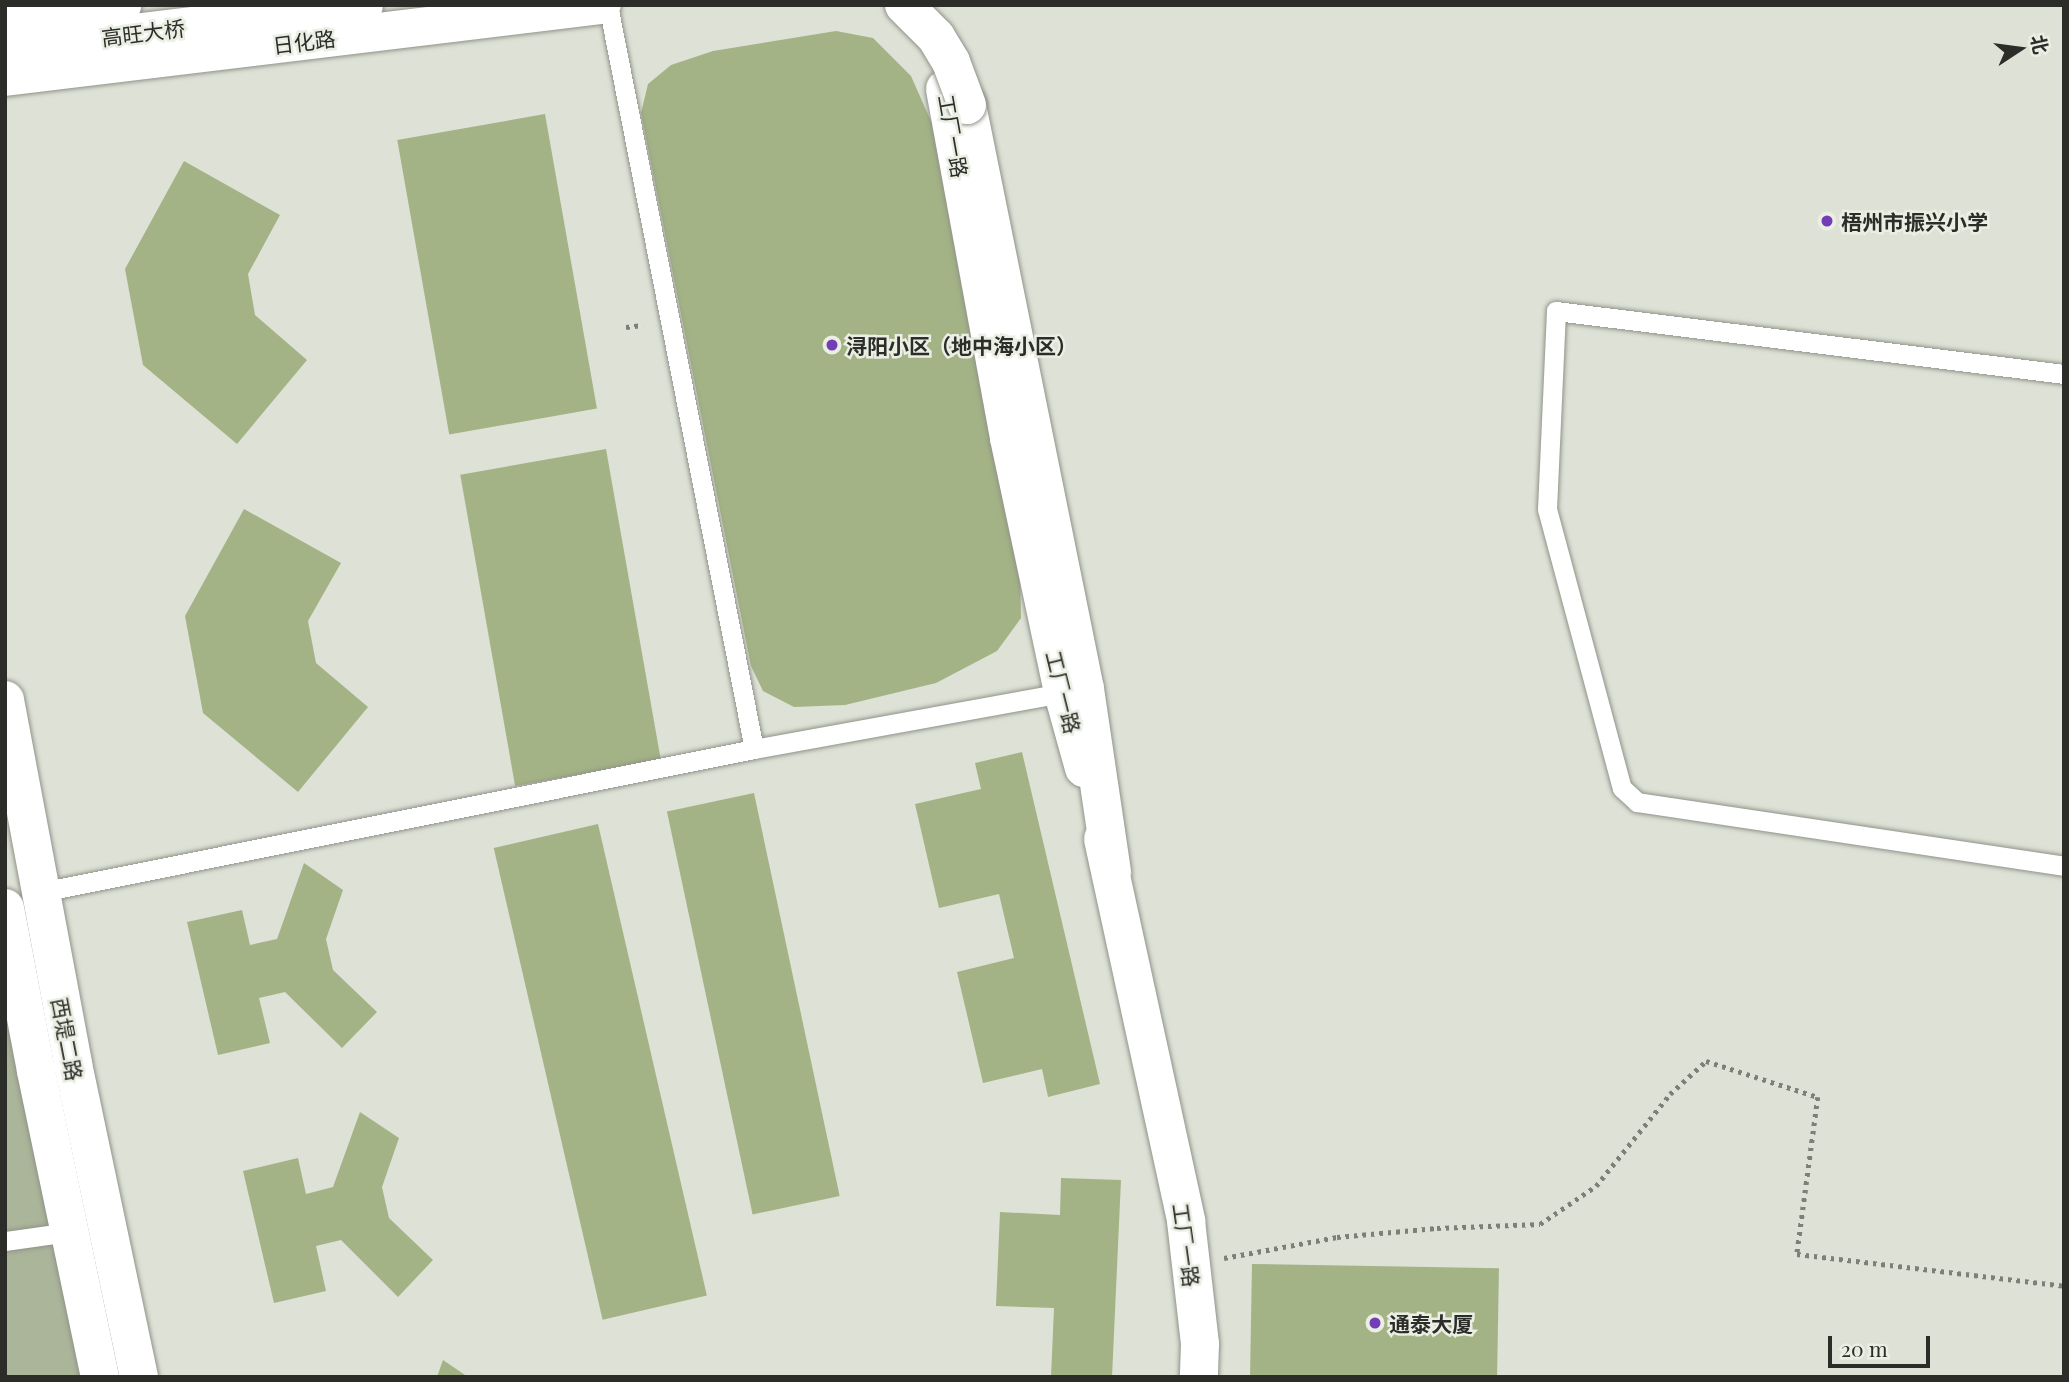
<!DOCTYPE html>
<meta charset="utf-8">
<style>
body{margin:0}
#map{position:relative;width:2069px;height:1382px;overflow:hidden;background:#dde1d6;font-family:"Playfair Display","Noto Sans SC",serif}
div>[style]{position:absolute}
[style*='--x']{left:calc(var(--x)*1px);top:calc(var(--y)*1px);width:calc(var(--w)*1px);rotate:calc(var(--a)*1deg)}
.green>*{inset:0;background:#abb59a}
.building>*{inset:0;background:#a3b386;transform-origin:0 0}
.path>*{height:4.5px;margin-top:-2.25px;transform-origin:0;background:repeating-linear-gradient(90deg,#7d7f78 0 3.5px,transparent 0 8.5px)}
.roads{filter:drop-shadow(0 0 2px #909389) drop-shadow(0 0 2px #909389)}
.lane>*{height:19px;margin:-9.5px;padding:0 9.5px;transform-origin:9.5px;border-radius:9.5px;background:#fff}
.street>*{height:38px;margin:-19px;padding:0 19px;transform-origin:19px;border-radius:19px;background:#fff}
.secondary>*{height:38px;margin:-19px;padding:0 19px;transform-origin:19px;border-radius:19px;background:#fff}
.primary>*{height:38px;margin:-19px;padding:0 19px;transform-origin:19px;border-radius:19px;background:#fff}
.bridges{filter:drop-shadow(0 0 2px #909389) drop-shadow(0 0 2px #909389)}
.primary-bridge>*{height:38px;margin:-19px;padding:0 19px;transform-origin:19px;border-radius:19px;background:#fff}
.dots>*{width:19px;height:19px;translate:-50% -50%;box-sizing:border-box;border:4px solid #eaeee3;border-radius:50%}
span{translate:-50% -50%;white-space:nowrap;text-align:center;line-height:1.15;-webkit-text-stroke:5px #eaeee3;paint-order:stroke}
.street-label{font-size:21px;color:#2c2d29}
.poi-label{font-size:21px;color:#2c2d29;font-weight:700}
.left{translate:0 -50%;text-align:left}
.frame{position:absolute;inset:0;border:7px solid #2c2d29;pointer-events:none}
.north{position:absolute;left:1985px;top:14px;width:70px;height:70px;-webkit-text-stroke:5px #eaeee3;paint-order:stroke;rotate:77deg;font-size:19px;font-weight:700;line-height:28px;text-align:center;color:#2c2d29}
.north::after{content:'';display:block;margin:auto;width:24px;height:32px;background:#2c2d29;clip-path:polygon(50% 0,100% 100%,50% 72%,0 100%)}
.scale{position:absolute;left:1828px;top:1336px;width:102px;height:32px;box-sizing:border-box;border:4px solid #2c2d29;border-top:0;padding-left:9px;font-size:21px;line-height:24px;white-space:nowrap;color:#2c2d29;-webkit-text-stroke:5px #eaeee3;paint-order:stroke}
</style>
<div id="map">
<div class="green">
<i style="clip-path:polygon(5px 908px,100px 1377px,5px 1377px)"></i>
</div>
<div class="building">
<i style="clip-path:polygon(836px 31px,873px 38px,911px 76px,934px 128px,1020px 562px,1021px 618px,997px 651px,936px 683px,845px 705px,794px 707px,763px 691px,751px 666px,641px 113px,648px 84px,671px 65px,713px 51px)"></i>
<i style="left:545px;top:114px;width:299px;height:150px;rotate:80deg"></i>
<i style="clip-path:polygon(184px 161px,280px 215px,248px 274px,255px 315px,307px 360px,237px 444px,143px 365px,125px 269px)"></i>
<i style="left:606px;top:449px;width:316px;height:148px;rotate:80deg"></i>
<i style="clip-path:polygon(244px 509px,341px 563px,308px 621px,316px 663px,368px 707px,298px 792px,203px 713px,185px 616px)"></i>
<i style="clip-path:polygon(1022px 752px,1100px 1084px,1048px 1097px,1042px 1069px,983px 1083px,957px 972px,1014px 958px,999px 894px,939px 908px,915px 804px,981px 789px,975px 763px)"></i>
<i style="left:754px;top:793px;width:412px;height:89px;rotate:78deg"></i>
<i style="left:598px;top:824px;width:484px;height:107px;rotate:77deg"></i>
<i style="clip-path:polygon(304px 863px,343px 890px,326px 939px,333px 970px,377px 1012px,342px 1048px,285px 992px,259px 998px,270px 1043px,218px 1055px,187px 922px,242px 910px,250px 945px,277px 939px)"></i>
<i style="clip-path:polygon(360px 1112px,399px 1138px,382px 1187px,389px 1218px,433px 1260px,398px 1297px,341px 1240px,316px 1246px,326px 1291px,274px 1303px,243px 1171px,298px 1158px,306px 1194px,333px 1187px)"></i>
<i style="clip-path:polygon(1061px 1178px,1121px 1180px,1112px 1377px,1051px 1377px,1054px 1308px,996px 1306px,1000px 1212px,1060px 1215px)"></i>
<i style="left:1252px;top:1264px;width:247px;height:113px;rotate:1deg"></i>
<i style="clip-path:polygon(443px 1360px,468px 1377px,437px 1377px)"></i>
</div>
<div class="path">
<i style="--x:626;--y:327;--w:17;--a:-7"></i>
<i style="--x:1224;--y:1258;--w:115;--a:-10.5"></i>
<i style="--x:1337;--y:1237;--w:100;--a:-5.1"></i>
<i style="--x:1437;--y:1228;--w:103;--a:-2.2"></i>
<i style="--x:1540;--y:1224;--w:68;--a:-34.2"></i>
<i style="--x:1596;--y:1186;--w:118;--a:-51.2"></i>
<i style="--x:1670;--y:1094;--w:49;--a:-42.5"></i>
<i style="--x:1706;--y:1061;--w:118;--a:17.8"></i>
<i style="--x:1818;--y:1097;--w:158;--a:97.6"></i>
<i style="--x:1797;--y:1254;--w:269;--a:6.8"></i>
</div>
<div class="roads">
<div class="lane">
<i style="--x:608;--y:5;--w:758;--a:78.9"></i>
<i style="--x:2064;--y:374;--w:512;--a:-172.93"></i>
<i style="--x:1556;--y:311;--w:198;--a:92.6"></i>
<i style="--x:1547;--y:509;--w:289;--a:75"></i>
<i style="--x:1622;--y:788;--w:21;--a:43"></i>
<i style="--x:1637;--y:802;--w:432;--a:8.5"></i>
<i style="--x:41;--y:892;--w:727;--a:-11.34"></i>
<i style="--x:754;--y:749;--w:314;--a:-10.3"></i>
<i style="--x:5;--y:1241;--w:65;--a:-8"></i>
</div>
<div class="street">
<i style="--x:945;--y:89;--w:355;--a:79.6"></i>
<i style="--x:1009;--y:438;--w:261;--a:78"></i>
<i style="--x:1063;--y:693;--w:78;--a:74.4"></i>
<i style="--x:1103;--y:839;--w:391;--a:77.7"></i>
<i style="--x:1186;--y:1221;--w:124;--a:83.5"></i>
<i style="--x:1200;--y:1344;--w:33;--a:92"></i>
</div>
<div class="secondary">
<i style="--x:5;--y:77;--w:601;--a:-6.88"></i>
</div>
<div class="primary">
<i style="--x:5;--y:18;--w:118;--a:-6.3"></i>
<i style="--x:5;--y:53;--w:88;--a:-9.8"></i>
<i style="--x:92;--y:38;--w:274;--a:-6.9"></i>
<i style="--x:967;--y:105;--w:596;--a:78.58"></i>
<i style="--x:1085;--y:689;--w:185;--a:81.6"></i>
<i style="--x:5;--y:700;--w:370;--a:79.4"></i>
<i style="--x:73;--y:1064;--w:320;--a:78.1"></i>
<i style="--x:5;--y:908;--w:166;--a:79.2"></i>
<i style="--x:36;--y:1071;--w:313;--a:78.2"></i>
</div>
</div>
<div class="bridges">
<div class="primary-bridge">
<i style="--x:904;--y:5;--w:45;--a:45"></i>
<i style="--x:936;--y:37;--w:29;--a:59"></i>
<i style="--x:951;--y:62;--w:46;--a:69.6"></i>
</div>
</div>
<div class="dots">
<i style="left:1827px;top:221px;background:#733eb5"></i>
<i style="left:832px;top:345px;background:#733eb5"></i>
<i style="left:1375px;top:1323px;background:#733eb5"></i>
</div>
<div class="street-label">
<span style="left:143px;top:32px;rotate:-7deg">高旺大桥</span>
<span style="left:304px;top:41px;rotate:-7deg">日化路</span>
<span style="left:954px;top:136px;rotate:80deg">工厂一路</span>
<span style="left:1064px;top:692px;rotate:76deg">工厂一路</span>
<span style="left:68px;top:1039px;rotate:79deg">西堤二路</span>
<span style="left:1187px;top:1245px;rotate:82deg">工厂一路</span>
</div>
<div class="poi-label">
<span class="left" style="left:1841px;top:221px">梧州市振兴小学</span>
<span class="left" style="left:846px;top:345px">浔阳小区（地中海小区）</span>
<span class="left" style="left:1389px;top:1323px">通泰大厦</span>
</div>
<div class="frame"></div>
<div class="north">北</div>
<div class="scale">20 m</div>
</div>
